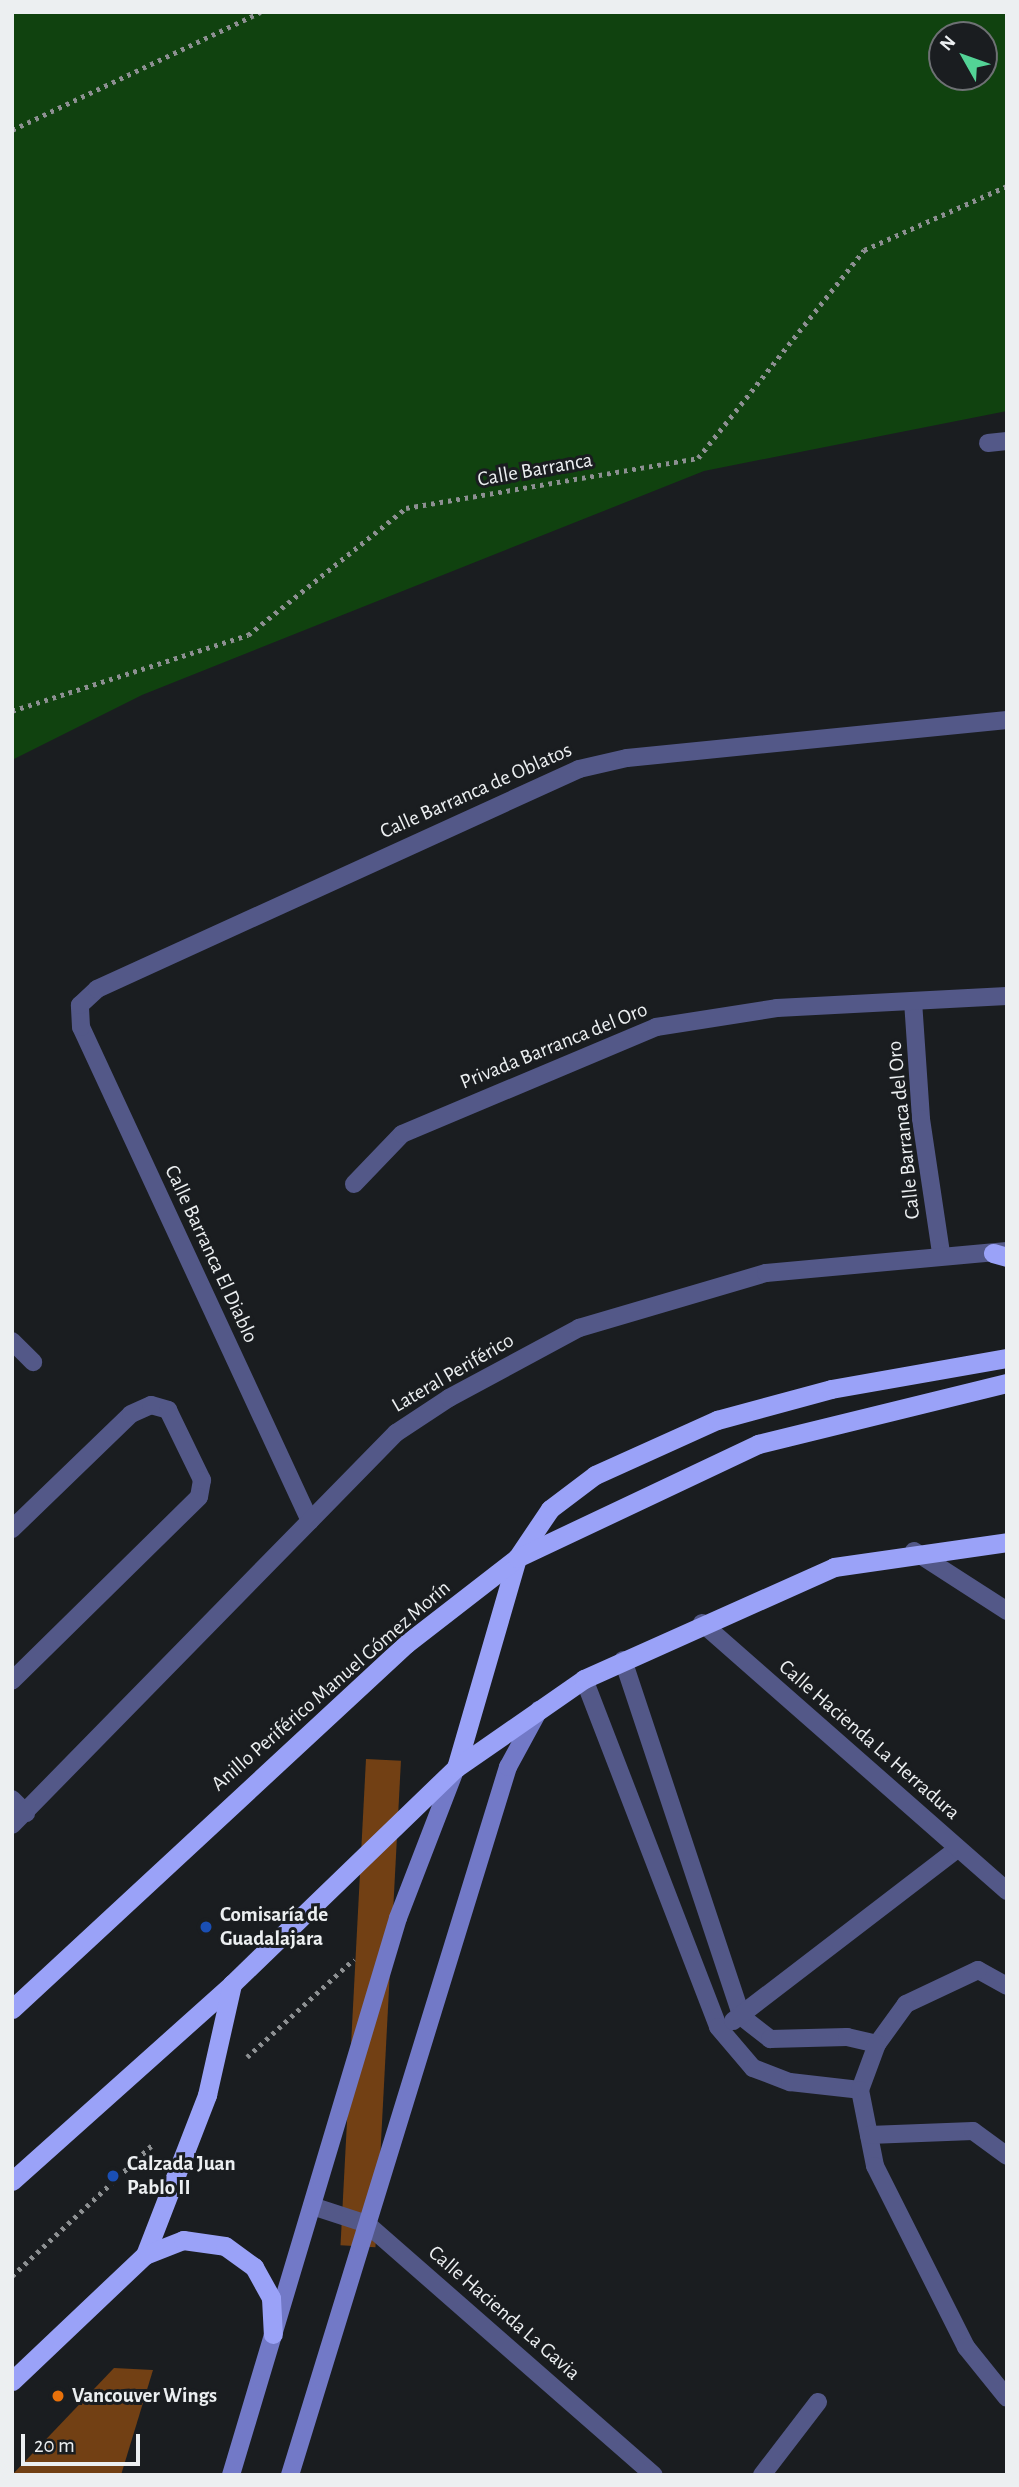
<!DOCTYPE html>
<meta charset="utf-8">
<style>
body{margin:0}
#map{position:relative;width:1019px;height:2487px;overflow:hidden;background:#1a1d20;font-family:"Alegreya Sans",sans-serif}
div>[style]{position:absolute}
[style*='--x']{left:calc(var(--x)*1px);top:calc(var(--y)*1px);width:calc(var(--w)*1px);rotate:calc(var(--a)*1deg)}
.green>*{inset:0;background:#10420f}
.building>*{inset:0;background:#724014;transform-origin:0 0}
.path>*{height:4.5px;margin-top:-2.25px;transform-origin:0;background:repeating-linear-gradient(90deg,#8d9092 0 3.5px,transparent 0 8.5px)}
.service>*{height:18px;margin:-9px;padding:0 9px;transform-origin:9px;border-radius:9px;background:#535888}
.minor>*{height:18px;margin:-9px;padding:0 9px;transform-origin:9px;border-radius:9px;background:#535888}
.tertiary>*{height:18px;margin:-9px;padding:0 9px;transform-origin:9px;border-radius:9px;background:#535888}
.secondary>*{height:18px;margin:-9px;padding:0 9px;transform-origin:9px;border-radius:9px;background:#7279c7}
.trunk>*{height:19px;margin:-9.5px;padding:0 9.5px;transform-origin:9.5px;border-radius:9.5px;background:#9aa2f8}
.dots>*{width:19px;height:19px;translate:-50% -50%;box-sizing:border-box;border:4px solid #1a1d20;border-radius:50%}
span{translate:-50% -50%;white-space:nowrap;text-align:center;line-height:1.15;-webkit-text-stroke:6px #1a1d20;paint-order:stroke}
.street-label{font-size:21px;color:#eceff1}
.poi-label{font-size:21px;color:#eceff1;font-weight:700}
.left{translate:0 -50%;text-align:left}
.frame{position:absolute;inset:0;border:14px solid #eceff1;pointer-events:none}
.north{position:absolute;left:928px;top:21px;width:70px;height:70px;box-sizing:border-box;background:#1a1d20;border:2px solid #6e7174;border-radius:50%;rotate:310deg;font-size:19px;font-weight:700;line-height:28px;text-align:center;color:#eceff1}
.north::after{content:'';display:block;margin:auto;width:24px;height:32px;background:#53d396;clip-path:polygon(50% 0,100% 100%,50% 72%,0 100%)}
.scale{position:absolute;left:21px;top:2434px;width:119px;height:32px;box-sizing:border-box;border:4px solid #eceff1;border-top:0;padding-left:9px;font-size:21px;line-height:24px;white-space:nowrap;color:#eceff1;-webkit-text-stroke:5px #1a1d20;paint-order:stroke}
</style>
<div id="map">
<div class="green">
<i style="clip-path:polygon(evenodd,12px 12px,1007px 12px,1007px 411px,704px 471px,142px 695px,12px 760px,12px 12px,942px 35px,984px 35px,984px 77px,942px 77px,942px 35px)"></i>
</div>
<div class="building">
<i style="left:366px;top:1759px;width:35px;height:487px;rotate:3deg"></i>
<i style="clip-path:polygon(114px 2368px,153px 2370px,121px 2475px,12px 2475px)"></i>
</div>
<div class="path">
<i style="--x:12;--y:130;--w:275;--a:-25.4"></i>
<i style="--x:12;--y:711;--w:248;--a:-17.9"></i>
<i style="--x:248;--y:635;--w:203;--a:-38.8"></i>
<i style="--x:406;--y:508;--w:296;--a:-9.7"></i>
<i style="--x:698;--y:458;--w:266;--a:-51.4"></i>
<i style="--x:864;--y:250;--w:157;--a:-24.1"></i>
<i style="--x:247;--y:2057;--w:145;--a:-42.5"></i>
<i style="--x:12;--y:2276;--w:193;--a:-43.1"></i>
</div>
<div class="service">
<i style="--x:12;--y:1341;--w:30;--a:45"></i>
<i style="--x:12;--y:1529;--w:165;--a:-44"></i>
<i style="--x:131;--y:1414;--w:22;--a:-24"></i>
<i style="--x:151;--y:1405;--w:18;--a:16"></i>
<i style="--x:168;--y:1410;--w:78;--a:64.1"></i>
<i style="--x:202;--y:1480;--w:17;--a:100"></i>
<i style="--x:199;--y:1497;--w:262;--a:135.5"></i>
<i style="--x:914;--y:1551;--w:111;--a:32.8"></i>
<i style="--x:623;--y:1660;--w:376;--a:71.6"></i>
<i style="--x:742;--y:2017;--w:36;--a:38"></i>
<i style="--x:770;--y:2039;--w:77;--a:-1.5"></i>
<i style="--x:847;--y:2037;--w:31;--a:13"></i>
<i style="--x:584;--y:1679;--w:373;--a:68.9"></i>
<i style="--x:718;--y:2027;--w:54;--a:49.5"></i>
<i style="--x:753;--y:2068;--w:40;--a:21"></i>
<i style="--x:790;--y:2082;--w:70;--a:6.5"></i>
<i style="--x:12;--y:1799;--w:20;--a:45"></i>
<i style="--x:1007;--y:1986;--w:33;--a:-151"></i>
<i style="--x:978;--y:1970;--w:80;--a:154.7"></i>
<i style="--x:906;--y:2004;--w:49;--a:125.9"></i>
<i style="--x:877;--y:2044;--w:49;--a:110.3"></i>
<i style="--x:860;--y:2090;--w:77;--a:78.8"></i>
<i style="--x:875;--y:2166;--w:203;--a:63.3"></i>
<i style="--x:966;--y:2347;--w:65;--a:51.2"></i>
<i style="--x:733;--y:2021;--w:282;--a:-37.5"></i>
<i style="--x:869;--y:2135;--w:104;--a:-2.2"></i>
<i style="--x:973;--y:2131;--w:42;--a:36.3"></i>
</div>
<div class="minor">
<i style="--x:988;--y:443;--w:19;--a:-6"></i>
<i style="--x:913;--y:1001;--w:118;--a:86.1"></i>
<i style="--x:921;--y:1119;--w:135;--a:81.5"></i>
<i style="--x:354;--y:1184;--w:69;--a:-46.2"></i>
<i style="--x:402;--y:1134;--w:276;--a:-22.8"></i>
<i style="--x:656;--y:1027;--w:122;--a:-8.9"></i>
<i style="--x:777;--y:1008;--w:230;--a:-3"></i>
<i style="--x:310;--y:1521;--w:544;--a:-114.87"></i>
<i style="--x:81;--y:1027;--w:22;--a:-93"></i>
<i style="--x:80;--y:1005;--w:23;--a:-43"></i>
<i style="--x:97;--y:989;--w:530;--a:-24.53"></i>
<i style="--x:579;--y:769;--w:49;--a:-12.9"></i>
<i style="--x:627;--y:758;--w:382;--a:-5.7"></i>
<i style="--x:702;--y:1623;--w:406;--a:41.3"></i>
<i style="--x:312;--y:2206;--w:58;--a:18.1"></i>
<i style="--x:367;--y:2224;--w:381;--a:41.2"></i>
<i style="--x:762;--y:2475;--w:92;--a:-52.5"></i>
</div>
<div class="tertiary">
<i style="--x:12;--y:1825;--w:549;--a:-45.59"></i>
<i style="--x:396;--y:1433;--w:64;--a:-33.4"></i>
<i style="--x:449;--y:1398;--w:148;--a:-28.3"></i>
<i style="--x:579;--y:1328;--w:195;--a:-16.4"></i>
<i style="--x:766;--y:1273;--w:242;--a:-5.2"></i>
</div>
<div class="secondary">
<i style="--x:231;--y:2475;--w:581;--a:-73.31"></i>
<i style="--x:398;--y:1918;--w:161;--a:-68.9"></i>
<i style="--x:290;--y:2475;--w:741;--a:-72.89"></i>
<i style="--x:508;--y:1767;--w:65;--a:-61.5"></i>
</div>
<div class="trunk">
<i style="--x:993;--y:1253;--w:15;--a:16"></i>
<i style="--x:456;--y:1768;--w:219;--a:-73.8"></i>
<i style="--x:517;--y:1558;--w:59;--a:-56"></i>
<i style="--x:550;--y:1509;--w:56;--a:-37.1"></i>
<i style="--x:595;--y:1475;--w:134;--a:-24.3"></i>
<i style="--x:717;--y:1420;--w:118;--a:-15.2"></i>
<i style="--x:831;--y:1389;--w:179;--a:-10"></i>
<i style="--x:12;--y:2009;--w:537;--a:-42.81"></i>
<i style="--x:406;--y:1644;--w:140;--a:-37.8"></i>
<i style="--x:517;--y:1558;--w:267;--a:-25.3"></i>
<i style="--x:758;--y:1444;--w:256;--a:-13.8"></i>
<i style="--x:12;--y:2181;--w:295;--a:-41.8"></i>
<i style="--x:232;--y:1984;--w:311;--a:-44"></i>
<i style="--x:456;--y:1768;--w:156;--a:-34.8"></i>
<i style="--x:584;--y:1679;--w:274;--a:-24.1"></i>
<i style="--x:834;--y:1567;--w:175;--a:-8.2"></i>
<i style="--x:145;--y:2255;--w:172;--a:-68.8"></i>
<i style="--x:207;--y:2095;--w:114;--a:-77.3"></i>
<i style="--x:12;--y:2381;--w:183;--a:-43.5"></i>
<i style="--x:145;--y:2255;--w:41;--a:-21.5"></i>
<i style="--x:183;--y:2240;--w:42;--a:8.1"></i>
<i style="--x:225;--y:2246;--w:36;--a:36"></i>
<i style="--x:254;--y:2267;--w:35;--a:61"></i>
<i style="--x:271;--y:2298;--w:36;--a:87"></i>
</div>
<div class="dots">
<i style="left:206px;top:1927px;background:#1a4fb4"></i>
<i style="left:113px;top:2176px;background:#1a4fb4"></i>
<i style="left:58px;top:2396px;background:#e8710a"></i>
</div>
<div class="street-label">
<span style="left:535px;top:470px;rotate:-10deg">Calle Barranca</span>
<span style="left:476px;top:791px;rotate:-24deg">Calle Barranca de Oblatos</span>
<span style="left:554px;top:1046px;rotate:-22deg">Privada Barranca del Oro</span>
<span style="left:904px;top:1130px;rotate:-96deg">Calle Barranca del Oro</span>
<span style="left:211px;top:1254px;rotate:65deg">Calle Barranca El Diablo</span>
<span style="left:453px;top:1373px;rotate:-30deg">Lateral Periférico</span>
<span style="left:331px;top:1686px;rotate:-41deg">Anillo Periférico Manuel Gómez Morín</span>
<span style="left:869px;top:1740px;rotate:41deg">Calle Hacienda La Herradura</span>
<span style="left:504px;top:2313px;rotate:41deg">Calle Hacienda La Gavia</span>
</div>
<div class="poi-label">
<span class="left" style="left:220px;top:1927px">Comisaría de<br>Guadalajara</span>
<span class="left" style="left:127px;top:2176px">Calzada Juan<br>Pablo II</span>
<span class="left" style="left:72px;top:2396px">Vancouver Wings</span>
</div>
<div class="frame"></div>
<div class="north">N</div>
<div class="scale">20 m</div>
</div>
